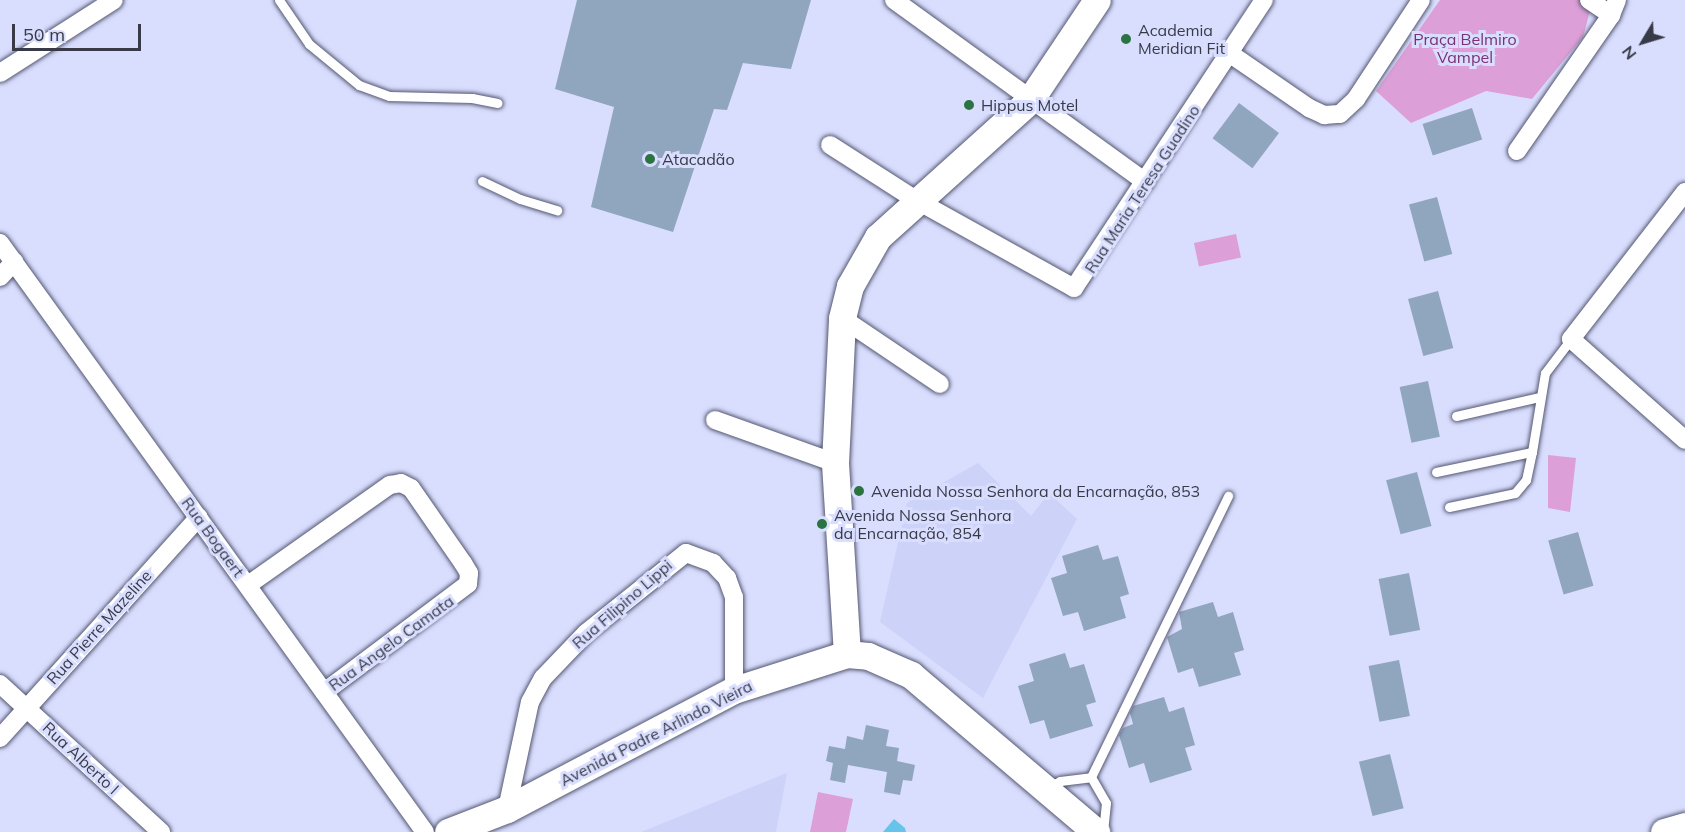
<!DOCTYPE html>
<meta charset="utf-8">
<style>
body{margin:0}
#map{position:relative;width:1685px;height:832px;overflow:hidden;background:#d9defe;font-family:Mulish,sans-serif}
div>[style]{position:absolute}
[style*='--x']{left:calc(var(--x)*1px);top:calc(var(--y)*1px);width:calc(var(--w)*1px);rotate:calc(var(--a)*1deg)}
.built>*{inset:0;background:#cdd2f9}
.green>*{inset:0;background:#dd9fd7;transform-origin:0 0}
.water>*{inset:0;background:#66c4eb}
.building>*{inset:0;background:#90a5be;transform-origin:0 0}
.roads{filter:drop-shadow(0 0 2px #545772) drop-shadow(0 0 2px #545772)}
.lane>*{height:9px;margin:-4.5px;padding:0 4.5px;transform-origin:4.5px;border-radius:4.5px;background:#fff}
.street>*{height:18px;margin:-9px;padding:0 9px;transform-origin:9px;border-radius:9px;background:#fff}
.secondary>*{height:27px;margin:-13.5px;padding:0 13.5px;transform-origin:13.5px;border-radius:13.5px;background:#fff}
.dots>*{width:16px;height:16px;translate:-50% -50%;box-sizing:border-box;border:3px solid #d9defe;border-radius:50%}
span{translate:-50% -50%;white-space:nowrap;text-align:center;line-height:1.15;-webkit-text-stroke:6px #d9defe;paint-order:stroke}
.poi-label{font-size:16px;color:#383a47}
.left{translate:0 -50%;text-align:left}
.park-label{font-size:16px;color:#793074}
.street-label{font-size:16px;color:#383a47}
.north{position:absolute;left:1613px;top:12px;width:60px;height:60px;-webkit-text-stroke:4px #d9defe;paint-order:stroke;rotate:232deg;font-size:16px;font-weight:700;line-height:24px;text-align:center;color:#383a47}
.north::after{content:'';display:block;margin:auto;width:21px;height:27px;background:#383a47;clip-path:polygon(50% 0,100% 100%,50% 72%,0 100%)}
.scale{position:absolute;left:12px;top:24px;width:129px;height:27px;box-sizing:border-box;border:3px solid #383a47;border-top:0;padding-left:8px;font-size:18px;line-height:21px;white-space:nowrap;color:#383a47;-webkit-text-stroke:4px #d9defe;paint-order:stroke}
</style>
<div id="map">
<div class="built">
<i style="clip-path:polygon(978px 463px,1031px 516px,1049px 493px,1077px 519px,983px 698px,880px 622px,907px 503px)"></i>
<i style="clip-path:polygon(787px 773px,776px 832px,641px 832px)"></i>
</div>
<div class="green">
<i style="clip-path:polygon(1440px 0,1593px 0,1583px 37px,1532px 99px,1486px 91px,1411px 123px,1376px 91px)"></i>
<i style="left:1236px;top:234px;width:24px;height:43px;rotate:78deg"></i>
<i style="clip-path:polygon(1548px 455px,1576px 458px,1570px 512px,1548px 508px)"></i>
<i style="clip-path:polygon(818px 792px,853px 799px,846px 832px,810px 832px)"></i>
</div>
<div class="water">
<i style="clip-path:polygon(894px 819px,905px 828px,906px 832px,883px 832px)"></i>
</div>
<div class="building">
<i style="clip-path:polygon(577px 0,811px 0,791px 69px,743px 63px,727px 110px,714px 109px,673px 232px,591px 207px,614px 107px,555px 89px)"></i>
<i style="left:1239px;top:103px;width:50px;height:44px;rotate:37deg"></i>
<i style="left:1472px;top:108px;width:33px;height:52px;rotate:72deg"></i>
<i style="left:1437px;top:197px;width:59px;height:29px;rotate:75deg"></i>
<i style="left:1438px;top:291px;width:59px;height:31px;rotate:75deg"></i>
<i style="left:1428px;top:381px;width:57px;height:29px;rotate:78deg"></i>
<i style="left:1417px;top:472px;width:56px;height:32px;rotate:75deg"></i>
<i style="left:1578px;top:532px;width:56px;height:31px;rotate:74deg"></i>
<i style="clip-path:polygon(1098px 545px,1103px 560px,1118px 556px,1129px 594px,1120px 597px,1126px 618px,1084px 631px,1078px 612px,1063px 616px,1051px 578px,1067px 573px,1062px 556px)"></i>
<i style="left:1409px;top:573px;width:58px;height:31px;rotate:79deg"></i>
<i style="clip-path:polygon(1213px 602px,1218px 617px,1233px 612px,1244px 650px,1234px 653px,1241px 675px,1199px 687px,1193px 668px,1178px 673px,1167px 637px,1182px 629px,1179px 612px)"></i>
<i style="clip-path:polygon(1065px 653px,1070px 668px,1084px 664px,1096px 702px,1086px 705px,1093px 726px,1050px 739px,1044px 720px,1030px 724px,1018px 686px,1034px 681px,1029px 664px)"></i>
<i style="left:1399px;top:660px;width:57px;height:31px;rotate:79deg"></i>
<i style="clip-path:polygon(1164px 697px,1169px 712px,1184px 707px,1195px 745px,1185px 748px,1192px 770px,1150px 783px,1144px 763px,1129px 768px,1119px 735px,1123px 728px,1133px 724px,1130px 713px,1133px 706px)"></i>
<i style="clip-path:polygon(866px 725px,889px 730px,886px 746px,899px 748px,897px 761px,915px 765px,912px 781px,903px 780px,900px 795px,884px 792px,887px 772px,848px 765px,845px 783px,830px 780px,833px 763px,826px 761px,829px 746px,845px 749px,847px 736px,863px 740px)"></i>
<i style="left:1390px;top:754px;width:56px;height:32px;rotate:76deg"></i>
</div>
<div class="roads">
<div class="lane">
<i style="--x:279;--y:0;--w:53;--a:55.7"></i>
<i style="--x:309;--y:44;--w:65;--a:39.4"></i>
<i style="--x:359;--y:85;--w:32;--a:20"></i>
<i style="--x:389;--y:96;--w:83;--a:1.4"></i>
<i style="--x:472;--y:98;--w:26;--a:11"></i>
<i style="--x:482;--y:181;--w:42;--a:25.3"></i>
<i style="--x:520;--y:199;--w:39;--a:17"></i>
<i style="--x:1456;--y:416;--w:85;--a:-12.9"></i>
<i style="--x:1436;--y:472;--w:98;--a:-11.8"></i>
<i style="--x:1532;--y:452;--w:80;--a:-80.7"></i>
<i style="--x:1545;--y:373;--w:43;--a:-52.6"></i>
<i style="--x:1449;--y:507;--w:67;--a:-12"></i>
<i style="--x:1515;--y:493;--w:17;--a:-50"></i>
<i style="--x:1526;--y:480;--w:29;--a:-78"></i>
<i style="--x:1091;--y:777;--w:313;--a:-64"></i>
<i style="--x:1048;--y:788;--w:14;--a:-30"></i>
<i style="--x:1060;--y:781;--w:31;--a:-7"></i>
<i style="--x:1091;--y:777;--w:30;--a:60"></i>
<i style="--x:1106;--y:803;--w:29;--a:96"></i>
</div>
<div class="street">
<i style="--x:894;--y:0;--w:310;--a:35.9"></i>
<i style="--x:1589;--y:0;--w:27;--a:34"></i>
<i style="--x:1229;--y:53;--w:97;--a:34.5"></i>
<i style="--x:1309;--y:108;--w:17;--a:25"></i>
<i style="--x:1324;--y:115;--w:16;--a:-4"></i>
<i style="--x:1340;--y:114;--w:22;--a:-43"></i>
<i style="--x:1356;--y:99;--w:118;--a:-56.7"></i>
<i style="--x:0;--y:73;--w:135;--a:-32.6"></i>
<i style="--x:830;--y:145;--w:102;--a:32.6"></i>
<i style="--x:916;--y:200;--w:181;--a:29.1"></i>
<i style="--x:1074;--y:288;--w:345;--a:-56.6"></i>
<i style="--x:1517;--y:151;--w:165;--a:-55.3"></i>
<i style="--x:1611;--y:15;--w:16;--a:-68"></i>
<i style="--x:1685;--y:192;--w:186;--a:127.8"></i>
<i style="--x:1571;--y:339;--w:152;--a:41.5"></i>
<i style="--x:0;--y:243;--w:726;--a:54.19"></i>
<i style="--x:0;--y:277;--w:21;--a:-47"></i>
<i style="--x:842;--y:318;--w:118;--a:34"></i>
<i style="--x:715;--y:420;--w:127;--a:19.7"></i>
<i style="--x:248;--y:585;--w:174;--a:-35.2"></i>
<i style="--x:390;--y:485;--w:11;--a:-10"></i>
<i style="--x:401;--y:483;--w:11;--a:27"></i>
<i style="--x:411;--y:488;--w:91;--a:55.3"></i>
<i style="--x:463;--y:563;--w:12;--a:59"></i>
<i style="--x:469;--y:573;--w:11;--a:95"></i>
<i style="--x:468;--y:584;--w:180;--a:143.1"></i>
<i style="--x:0;--y:684;--w:219;--a:42.6"></i>
<i style="--x:0;--y:738;--w:297;--a:-48"></i>
<i style="--x:507;--y:809;--w:109;--a:-77.9"></i>
<i style="--x:530;--y:702;--w:27;--a:-62"></i>
<i style="--x:543;--y:678;--w:62;--a:-46.3"></i>
<i style="--x:586;--y:633;--w:128;--a:-38.7"></i>
<i style="--x:686;--y:553;--w:29;--a:20"></i>
<i style="--x:713;--y:563;--w:21;--a:47"></i>
<i style="--x:727;--y:578;--w:20;--a:70"></i>
<i style="--x:734;--y:597;--w:93;--a:90"></i>
</div>
<div class="secondary">
<i style="--x:847;--y:654;--w:191;--a:-93.6"></i>
<i style="--x:835;--y:463;--w:145;--a:-87.2"></i>
<i style="--x:842;--y:318;--w:33;--a:-76"></i>
<i style="--x:850;--y:286;--w:56;--a:-60.3"></i>
<i style="--x:878;--y:237;--w:205;--a:-42"></i>
<i style="--x:1030;--y:100;--w:120;--a:-56.2"></i>
<i style="--x:448;--y:832;--w:63;--a:-21.3"></i>
<i style="--x:507;--y:809;--w:256;--a:-27.7"></i>
<i style="--x:734;--y:690;--w:119;--a:-17.7"></i>
<i style="--x:847;--y:654;--w:21;--a:5"></i>
<i style="--x:868;--y:656;--w:47;--a:23.8"></i>
<i style="--x:911;--y:675;--w:243;--a:40.3"></i>
<i style="--x:1664;--y:832;--w:22;--a:-16"></i>
</div>
</div>
<div class="dots">
<i style="left:1126px;top:39px;background:#2b7441"></i>
<i style="left:969px;top:105px;background:#2b7441"></i>
<i style="left:650px;top:159px;background:#2b7441"></i>
<i style="left:859px;top:491px;background:#2b7441"></i>
<i style="left:822px;top:524px;background:#2b7441"></i>
</div>
<div class="poi-label">
<span class="left" style="left:1138px;top:39px">Academia<br>Meridian Fit</span>
<span class="left" style="left:981px;top:105px">Hippus Motel</span>
<span class="left" style="left:662px;top:159px">Atacadão</span>
<span class="left" style="left:871px;top:491px">Avenida Nossa Senhora da Encarnação, 853</span>
<span class="left" style="left:834px;top:524px">Avenida Nossa Senhora<br>da Encarnação, 854</span>
</div>
<div class="park-label">
<span style="left:1465px;top:48px">Praça Belmiro<br>Vampel</span>
</div>
<div class="street-label">
<span style="left:1142px;top:189px;rotate:-57deg">Rua Maria Teresa Guadino</span>
<span style="left:213px;top:537px;rotate:54deg">Rua Bogaert</span>
<span style="left:622px;top:604px;rotate:-41deg">Rua Filipino Lippi</span>
<span style="left:99px;top:627px;rotate:-48deg">Rua Pierre Mazeline</span>
<span style="left:391px;top:643px;rotate:-36deg">Rua Angelo Camata</span>
<span style="left:656px;top:733px;rotate:-27deg">Avenida Padre Arlindo Vieira</span>
<span style="left:81px;top:758px;rotate:43deg">Rua Alberto I</span>
</div>
<div class="north">N</div>
<div class="scale">50 m</div>
</div>
